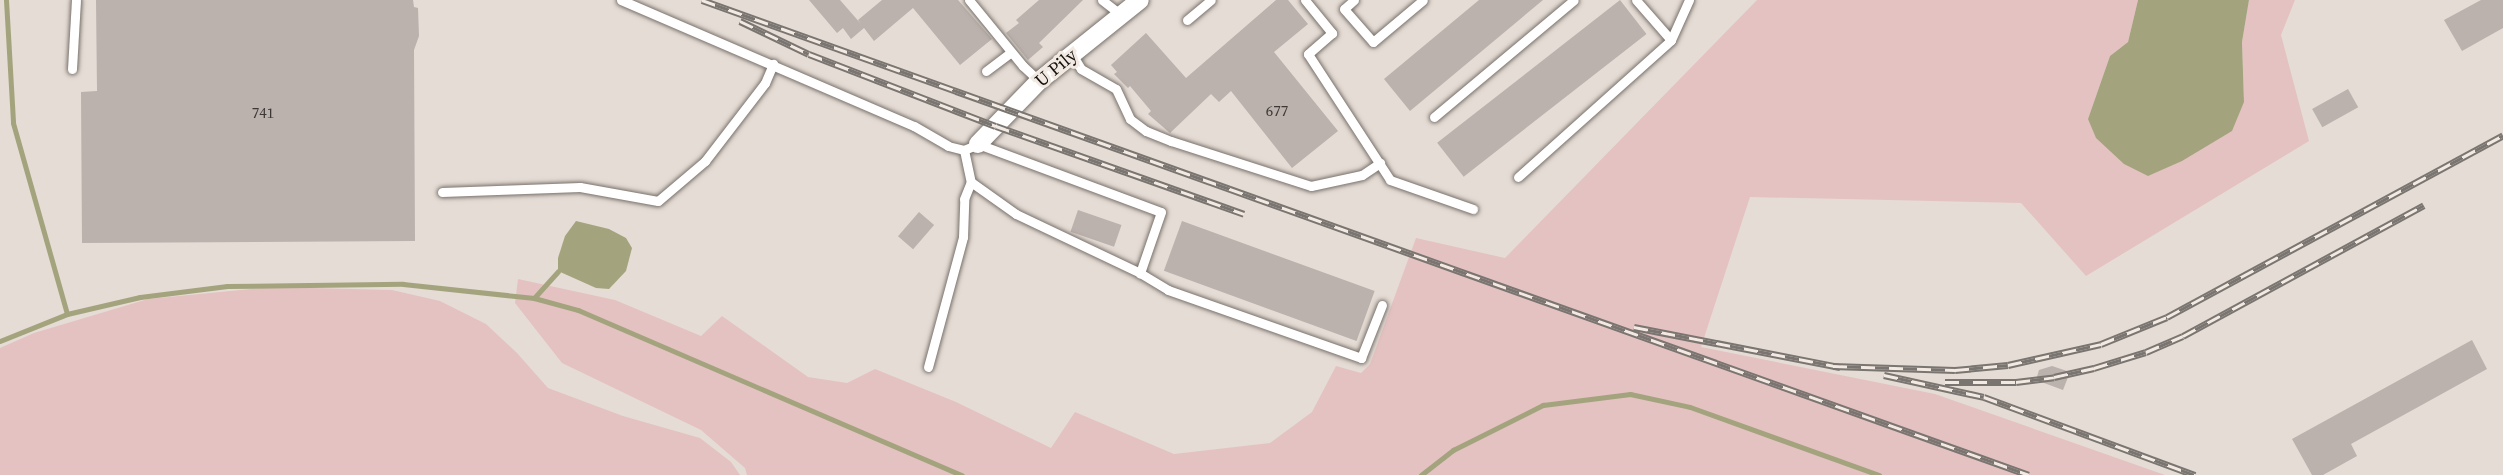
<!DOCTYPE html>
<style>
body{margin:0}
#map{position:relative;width:2503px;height:475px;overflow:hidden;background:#e5dcd5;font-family:"Source Serif 4",serif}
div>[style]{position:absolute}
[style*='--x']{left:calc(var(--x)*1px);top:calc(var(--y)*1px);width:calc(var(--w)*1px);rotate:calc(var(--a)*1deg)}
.green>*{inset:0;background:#e4c2c2}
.water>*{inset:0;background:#a3a47d}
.stream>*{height:5px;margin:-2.5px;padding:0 2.5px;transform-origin:2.5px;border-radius:2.5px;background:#a3a47d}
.building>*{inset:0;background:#bbb1ad;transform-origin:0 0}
.roads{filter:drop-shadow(0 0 2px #78716b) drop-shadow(0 0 2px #78716b)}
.service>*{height:9px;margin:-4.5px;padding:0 4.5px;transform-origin:4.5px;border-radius:4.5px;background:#fff}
.minor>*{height:18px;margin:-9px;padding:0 9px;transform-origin:9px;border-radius:9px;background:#fff}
.rail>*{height:7px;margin-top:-3.5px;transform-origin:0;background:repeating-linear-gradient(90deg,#f2eae2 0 14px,#7a7570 0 28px);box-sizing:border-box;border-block:2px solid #7a7570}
span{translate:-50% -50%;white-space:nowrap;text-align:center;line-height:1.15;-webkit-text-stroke:6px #f2eae2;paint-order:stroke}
.number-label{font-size:15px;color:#3c3835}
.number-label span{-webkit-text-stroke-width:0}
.street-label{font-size:18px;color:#12100d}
</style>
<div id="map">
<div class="green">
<i style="clip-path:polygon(1757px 0,2138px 0,2128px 42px,2110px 56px,2088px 119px,2244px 102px,2242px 42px,2249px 0,2295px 0,2281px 35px,2309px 141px,2086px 276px,2021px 203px,1750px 197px,1701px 347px,1935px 394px,2165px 475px,747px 475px,745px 468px,701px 430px,562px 363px,515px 303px,518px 279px,615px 300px,701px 336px,722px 316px,808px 377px,847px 383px,875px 369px,956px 402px,1051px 448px,1075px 412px,1174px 454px,1270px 443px,1312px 412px,1336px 366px,1361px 373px,1370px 364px,1416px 238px,1505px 258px)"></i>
<i style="clip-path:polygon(272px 287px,392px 290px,440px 301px,486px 324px,517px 353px,548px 388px,623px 416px,700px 438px,731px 462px,740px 475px,0 475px,0 348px,34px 333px,148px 299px)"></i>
</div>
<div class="water">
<i style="clip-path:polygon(2138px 0,2249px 0,2242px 42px,2244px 102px,2232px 131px,2182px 161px,2148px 176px,2124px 164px,2096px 138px,2088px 119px,2110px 56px,2128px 42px)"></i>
<i style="clip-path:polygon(576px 221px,609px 229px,626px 238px,632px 248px,626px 271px,609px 289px,596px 288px,558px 271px,558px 258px,565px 236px)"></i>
</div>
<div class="stream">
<i style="--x:6;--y:0;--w:123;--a:86.7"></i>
<i style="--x:13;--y:123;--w:198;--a:74.2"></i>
<i style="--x:534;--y:298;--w:36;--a:-48"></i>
<i style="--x:0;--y:341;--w:72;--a:-21.9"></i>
<i style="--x:67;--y:314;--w:75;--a:-13.1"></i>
<i style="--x:140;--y:297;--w:88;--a:-7.2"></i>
<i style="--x:227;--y:286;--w:176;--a:-0.7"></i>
<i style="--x:403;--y:284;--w:132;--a:6.1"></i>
<i style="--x:534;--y:298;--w:46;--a:15.3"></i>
<i style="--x:578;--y:310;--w:418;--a:23.3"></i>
<i style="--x:1421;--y:475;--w:41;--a:-38"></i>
<i style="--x:1453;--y:450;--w:101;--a:-26.6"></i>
<i style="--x:1543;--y:405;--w:88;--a:-7.2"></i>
<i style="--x:1630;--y:394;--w:61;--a:12.2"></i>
<i style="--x:1690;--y:407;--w:201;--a:19.8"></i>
</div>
<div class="building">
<i style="clip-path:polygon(96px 0,413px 0,414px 7px,418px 8px,419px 36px,414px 50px,415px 241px,82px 243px,81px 92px,97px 91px)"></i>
<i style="clip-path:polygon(809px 0,840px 0,861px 24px,858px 20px,882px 0,958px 0,992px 39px,960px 65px,913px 8px,874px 41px,864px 28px,851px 39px,843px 28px,837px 33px)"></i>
<i style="clip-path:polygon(1039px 0,1083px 0,1039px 43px,1043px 47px,1028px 60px,1006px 33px,1019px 23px,1016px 20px)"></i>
<i style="clip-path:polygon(1276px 0,1288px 0,1308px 24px,1274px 52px,1338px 131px,1292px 168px,1231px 91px,1219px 102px,1211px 94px,1170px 133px,1148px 114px,1151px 111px,1130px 86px,1128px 88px,1114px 74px,1117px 72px,1111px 65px,1146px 33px,1186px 78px)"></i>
<i style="clip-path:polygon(1479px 0,1543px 0,1410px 111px,1384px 79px)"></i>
<i style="left:1620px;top:0;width:43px;height:232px;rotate:52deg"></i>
<i style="clip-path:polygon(2481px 0,2503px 0,2503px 28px,2462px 51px,2444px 20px)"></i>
<i style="left:2348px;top:89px;width:21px;height:41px;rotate:61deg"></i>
<i style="left:1078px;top:210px;width:46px;height:23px;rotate:19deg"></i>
<i style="left:919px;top:212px;width:20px;height:32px;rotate:41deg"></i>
<i style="left:1182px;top:221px;width:205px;height:53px;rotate:20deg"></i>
<i style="clip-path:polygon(2472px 340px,2487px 369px,2351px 444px,2357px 456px,2323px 475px,2312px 475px,2292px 439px)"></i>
<i style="clip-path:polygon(2052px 366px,2070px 372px,2063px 390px,2036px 380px,2039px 370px)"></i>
</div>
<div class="roads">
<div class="service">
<i style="--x:621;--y:0;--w:319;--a:23.3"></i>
<i style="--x:914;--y:126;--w:39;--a:30"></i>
<i style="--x:948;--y:146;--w:16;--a:14"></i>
<i style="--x:964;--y:150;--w:15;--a:-23"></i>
<i style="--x:978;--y:144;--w:195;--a:20.4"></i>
<i style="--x:1161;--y:212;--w:65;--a:109"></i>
<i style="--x:969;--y:0;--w:85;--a:50.7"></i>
<i style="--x:1023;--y:66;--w:22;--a:43"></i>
<i style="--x:1102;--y:0;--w:24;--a:38"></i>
<i style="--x:1305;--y:0;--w:43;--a:50.7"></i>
<i style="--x:1332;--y:33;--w:32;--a:139"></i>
<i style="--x:1308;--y:54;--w:150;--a:56.9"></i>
<i style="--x:1390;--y:180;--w:88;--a:19.3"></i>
<i style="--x:1354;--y:0;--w:13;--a:138"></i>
<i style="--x:1344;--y:9;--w:44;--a:48.7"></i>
<i style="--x:1373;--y:42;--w:65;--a:-40"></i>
<i style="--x:1187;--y:20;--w:31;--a:-40"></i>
<i style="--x:1671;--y:40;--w:44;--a:-65.8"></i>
<i style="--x:1072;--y:54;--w:17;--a:59"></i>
<i style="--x:1081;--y:69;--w:40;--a:29.7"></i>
<i style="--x:1116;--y:89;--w:33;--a:65"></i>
<i style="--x:1130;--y:119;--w:20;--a:37"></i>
<i style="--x:1146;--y:131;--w:27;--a:22"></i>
<i style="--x:1171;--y:141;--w:147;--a:17.8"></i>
<i style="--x:1311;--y:186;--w:52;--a:-12.2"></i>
<i style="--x:1362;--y:175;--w:22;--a:-34"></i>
<i style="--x:72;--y:69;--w:69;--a:-86.7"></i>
<i style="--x:986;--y:71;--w:31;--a:-37"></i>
<i style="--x:1434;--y:117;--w:182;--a:-39.9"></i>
<i style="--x:964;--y:150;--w:33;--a:78"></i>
<i style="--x:971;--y:182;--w:55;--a:35.4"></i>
<i style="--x:1016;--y:214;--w:137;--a:25.4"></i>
<i style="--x:1140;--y:273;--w:33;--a:31"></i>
<i style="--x:1168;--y:290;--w:205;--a:19.4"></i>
<i style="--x:1361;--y:358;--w:57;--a:-68.4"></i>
<i style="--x:1518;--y:177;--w:205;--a:-41.8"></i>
<i style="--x:1671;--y:40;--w:53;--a:-131.2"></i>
<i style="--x:442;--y:192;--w:138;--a:-2.1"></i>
<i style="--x:580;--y:187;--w:79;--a:10.2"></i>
<i style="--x:658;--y:201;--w:62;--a:-40.4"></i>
<i style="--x:705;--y:161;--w:98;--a:-52.4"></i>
<i style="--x:765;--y:83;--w:21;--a:-67"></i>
<i style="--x:928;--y:367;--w:135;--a:-74.9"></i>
<i style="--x:963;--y:237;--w:38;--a:-88"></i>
<i style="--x:964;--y:199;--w:18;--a:-68"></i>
</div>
<div class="minor">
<i style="--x:978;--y:144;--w:88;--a:-45.9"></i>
<i style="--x:1039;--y:81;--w:129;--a:-38.7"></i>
</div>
</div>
<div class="rail">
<i style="--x:702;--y:0;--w:1409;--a:19.69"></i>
<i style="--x:740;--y:21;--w:76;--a:25.6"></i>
<i style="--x:809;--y:54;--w:200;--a:21.1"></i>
<i style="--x:996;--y:126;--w:263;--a:19.5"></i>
<i style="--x:1634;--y:327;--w:210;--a:11"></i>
<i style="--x:1833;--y:366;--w:122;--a:1.9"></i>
<i style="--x:1955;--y:370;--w:53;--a:-5.4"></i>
<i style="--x:2008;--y:365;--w:95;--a:-12.7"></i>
<i style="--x:2101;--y:344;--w:71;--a:-22.2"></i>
<i style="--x:2167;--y:317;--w:382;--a:-28.4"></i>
<i style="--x:1884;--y:375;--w:102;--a:12.4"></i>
<i style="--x:1984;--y:397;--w:225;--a:20.3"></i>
<i style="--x:1945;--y:382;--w:71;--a:0"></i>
<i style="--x:2016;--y:382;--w:38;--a:-7"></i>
<i style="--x:2054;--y:377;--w:41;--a:-12.7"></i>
<i style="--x:2094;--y:368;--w:54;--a:-17.1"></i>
<i style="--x:2146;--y:352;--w:40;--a:-23.4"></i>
<i style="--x:2183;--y:336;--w:274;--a:-28.5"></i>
</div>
<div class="number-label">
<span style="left:1277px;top:111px">677</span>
<span style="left:263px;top:113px">741</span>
</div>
<div class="street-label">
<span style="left:1056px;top:68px;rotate:-40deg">U Pily</span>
</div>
</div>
